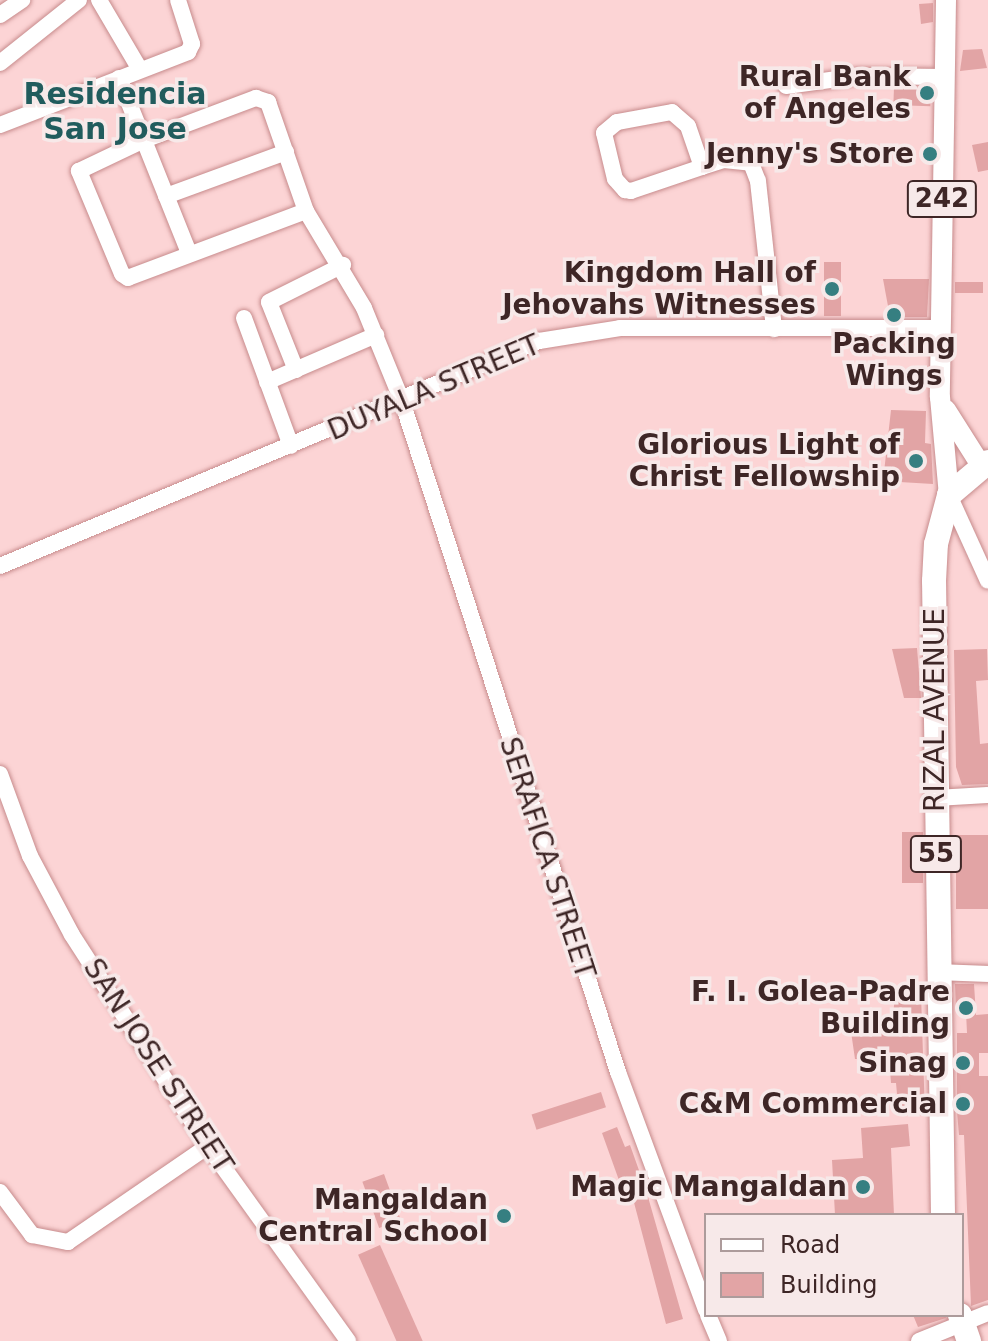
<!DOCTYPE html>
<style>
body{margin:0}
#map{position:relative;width:988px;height:1341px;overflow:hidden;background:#fcd4d5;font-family:"DejaVu Sans",sans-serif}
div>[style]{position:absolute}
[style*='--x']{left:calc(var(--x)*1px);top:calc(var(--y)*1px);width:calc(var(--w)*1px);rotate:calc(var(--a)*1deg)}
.building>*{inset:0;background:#e2a4a5;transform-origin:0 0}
.roads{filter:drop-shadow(0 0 2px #c78b8c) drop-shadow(0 0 2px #c78b8c)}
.minor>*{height:16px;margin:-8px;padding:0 8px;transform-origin:8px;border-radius:8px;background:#fff}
.major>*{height:20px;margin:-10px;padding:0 10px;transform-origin:10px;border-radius:10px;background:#fff}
.highway>*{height:24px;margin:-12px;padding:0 12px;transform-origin:12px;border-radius:12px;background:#fff}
.dots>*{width:22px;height:22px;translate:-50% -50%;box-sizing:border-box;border:4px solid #f7e9e9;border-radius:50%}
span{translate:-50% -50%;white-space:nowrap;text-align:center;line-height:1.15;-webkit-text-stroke:7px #f7e9e9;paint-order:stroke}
.shield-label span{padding:2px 6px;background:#f7e9e9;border:2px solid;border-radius:6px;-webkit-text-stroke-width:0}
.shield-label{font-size:26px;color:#3e2626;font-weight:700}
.poi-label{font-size:28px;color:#3e2626;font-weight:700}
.right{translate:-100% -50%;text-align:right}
.street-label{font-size:28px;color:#3e2626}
.neighbourhood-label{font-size:30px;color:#215c5d;font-weight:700}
.legend{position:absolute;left:704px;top:1213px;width:260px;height:104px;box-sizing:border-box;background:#f7e9e9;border:2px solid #ad9b9b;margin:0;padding:10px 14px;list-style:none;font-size:24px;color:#3e2626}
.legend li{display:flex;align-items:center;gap:16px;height:40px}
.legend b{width:40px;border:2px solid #ad9b9b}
</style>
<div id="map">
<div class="building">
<i style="clip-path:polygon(933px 3px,933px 22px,921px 24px,919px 4px)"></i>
<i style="clip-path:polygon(982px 49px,987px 68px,960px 71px,963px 50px)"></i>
<i style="left:894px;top:87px;width:37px;height:18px;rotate:2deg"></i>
<i style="clip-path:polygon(988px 142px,988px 170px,978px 172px,972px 145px)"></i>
<i style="left:824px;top:262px;width:17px;height:54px"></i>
<i style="clip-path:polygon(883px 279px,929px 279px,927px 317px,890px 317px)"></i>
<i style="left:983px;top:282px;width:11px;height:28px;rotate:90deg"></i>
<i style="clip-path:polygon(891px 410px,926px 411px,925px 443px,931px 444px,933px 484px,883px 481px)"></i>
<i style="clip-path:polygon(917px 648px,921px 698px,904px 698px,892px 649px)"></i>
<i style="clip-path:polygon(987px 649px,988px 680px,976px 681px,980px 744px,988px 743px,988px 784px,962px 785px,956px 767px,954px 650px)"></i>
<i style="left:902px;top:832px;width:21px;height:51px"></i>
<i style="left:956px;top:835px;width:32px;height:74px"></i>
<i style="clip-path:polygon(955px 984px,974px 984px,976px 1015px,988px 1014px,988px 1053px,979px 1053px,979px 1076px,988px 1076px,988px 1300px,971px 1306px,964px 1135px,959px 1135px,957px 1112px,957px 1033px,967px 1033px,966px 1012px,956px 1012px)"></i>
<i style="clip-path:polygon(921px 994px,925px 1115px,902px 1116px,901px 1094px,897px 1094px,896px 1083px,891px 1083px,889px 1057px,855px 1059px,849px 1018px,893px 1016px,895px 995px)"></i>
<i style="left:601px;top:1092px;width:16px;height:73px;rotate:72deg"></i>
<i style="clip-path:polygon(908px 1124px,910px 1146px,891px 1148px,894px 1215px,835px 1215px,832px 1160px,863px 1158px,861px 1128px)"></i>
<i style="clip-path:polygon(617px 1127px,625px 1147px,630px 1145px,646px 1190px,683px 1319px,666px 1324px,632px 1195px,625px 1197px,602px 1133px)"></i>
<i style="left:384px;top:1174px;width:49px;height:23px;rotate:70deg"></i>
<i style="left:380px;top:1245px;width:105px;height:24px;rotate:66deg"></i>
<i style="clip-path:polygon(913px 1315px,945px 1315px,946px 1318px,918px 1327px)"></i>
</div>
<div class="roads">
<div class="minor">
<i style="--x:99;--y:0;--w:79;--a:59.5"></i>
<i style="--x:0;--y:15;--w:27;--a:-34"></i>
<i style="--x:0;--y:63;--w:101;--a:-38.6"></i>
<i style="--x:119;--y:78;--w:188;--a:68.2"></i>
<i style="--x:786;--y:86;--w:74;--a:-7.8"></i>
<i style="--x:859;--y:76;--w:85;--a:0.7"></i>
<i style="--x:0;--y:125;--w:202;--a:-21.2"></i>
<i style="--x:188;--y:52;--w:9;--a:-63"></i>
<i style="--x:192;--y:44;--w:46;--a:-107.7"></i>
<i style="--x:702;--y:167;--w:43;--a:-108.9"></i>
<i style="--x:688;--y:126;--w:21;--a:-139"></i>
<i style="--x:672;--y:112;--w:56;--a:169.7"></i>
<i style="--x:617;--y:122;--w:17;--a:140"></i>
<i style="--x:604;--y:133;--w:47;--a:76.6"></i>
<i style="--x:615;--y:179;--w:15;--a:48"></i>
<i style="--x:625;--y:190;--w:6;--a:9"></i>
<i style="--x:631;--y:191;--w:75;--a:-18.7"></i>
<i style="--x:702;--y:167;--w:23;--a:-18"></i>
<i style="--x:724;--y:160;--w:27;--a:6"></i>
<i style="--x:751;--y:163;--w:19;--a:69"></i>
<i style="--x:758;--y:181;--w:149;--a:83.8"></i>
<i style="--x:166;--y:196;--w:128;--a:-20.1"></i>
<i style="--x:306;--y:211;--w:190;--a:159.4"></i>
<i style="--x:128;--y:278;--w:7;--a:-146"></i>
<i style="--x:122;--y:274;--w:112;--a:-112.7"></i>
<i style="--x:79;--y:171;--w:72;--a:-25.5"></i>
<i style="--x:144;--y:140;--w:120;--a:-20.6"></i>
<i style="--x:256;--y:98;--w:13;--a:18"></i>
<i style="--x:268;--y:102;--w:115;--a:70.8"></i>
<i style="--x:306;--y:211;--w:113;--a:59.1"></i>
<i style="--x:364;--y:308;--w:100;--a:67.8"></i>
<i style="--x:402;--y:401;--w:705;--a:72.16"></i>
<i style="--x:618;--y:1072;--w:254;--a:69.7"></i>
<i style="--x:244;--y:318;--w:136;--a:69.8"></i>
<i style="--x:296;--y:370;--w:73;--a:-111.7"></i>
<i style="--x:269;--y:302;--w:83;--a:-26.6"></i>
<i style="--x:267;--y:382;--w:119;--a:-23.3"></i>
<i style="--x:949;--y:495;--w:94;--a:65.6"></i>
<i style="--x:0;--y:566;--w:584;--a:-22.66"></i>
<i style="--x:539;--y:341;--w:82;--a:-9.1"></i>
<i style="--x:620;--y:328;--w:321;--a:0"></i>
<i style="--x:0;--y:774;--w:87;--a:69.9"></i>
<i style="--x:30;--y:856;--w:89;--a:62"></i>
<i style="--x:72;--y:935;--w:251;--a:57.2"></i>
<i style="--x:208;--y:1146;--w:240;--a:54.3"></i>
<i style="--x:935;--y:798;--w:53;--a:-3.2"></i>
<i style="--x:938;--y:972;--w:50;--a:2.3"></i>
<i style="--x:0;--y:1192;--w:54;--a:53.3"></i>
<i style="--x:32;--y:1235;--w:37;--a:11"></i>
<i style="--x:68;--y:1242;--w:170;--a:-34.4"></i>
<i style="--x:708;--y:1315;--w:28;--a:67"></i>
<i style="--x:919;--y:1341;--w:74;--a:-22.1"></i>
</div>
<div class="major">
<i style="--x:946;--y:0;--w:397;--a:90.9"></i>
<i style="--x:940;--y:397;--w:98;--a:84.8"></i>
<i style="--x:946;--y:410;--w:67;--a:57.7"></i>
</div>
<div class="highway">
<i style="--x:943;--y:1215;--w:634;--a:-90.81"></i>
<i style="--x:934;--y:581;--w:37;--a:-87"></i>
<i style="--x:936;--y:544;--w:51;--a:-75.1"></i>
<i style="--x:949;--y:495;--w:51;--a:-40.2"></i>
<i style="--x:960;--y:1315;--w:28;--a:71"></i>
</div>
</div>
<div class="dots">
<i style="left:927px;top:93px;background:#367f81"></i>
<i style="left:930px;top:154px;background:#367f81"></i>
<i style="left:832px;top:289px;background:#367f81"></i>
<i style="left:894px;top:315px;background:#367f81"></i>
<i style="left:916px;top:461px;background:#367f81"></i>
<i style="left:966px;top:1008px;background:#367f81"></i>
<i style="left:963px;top:1063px;background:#367f81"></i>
<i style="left:963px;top:1104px;background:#367f81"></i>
<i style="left:863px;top:1187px;background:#367f81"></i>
<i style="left:504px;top:1216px;background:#367f81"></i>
</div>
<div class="shield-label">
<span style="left:942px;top:199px">242</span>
<span style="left:936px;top:854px">55</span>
</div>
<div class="poi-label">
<span class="right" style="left:911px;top:93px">Rural Bank<br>of Angeles</span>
<span class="right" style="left:914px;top:154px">Jenny's Store</span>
<span class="right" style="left:816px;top:289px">Kingdom Hall of<br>Jehovahs Witnesses</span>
<span style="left:894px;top:360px">Packing<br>Wings</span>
<span class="right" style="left:900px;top:461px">Glorious Light of<br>Christ Fellowship</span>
<span class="right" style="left:950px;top:1008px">F. I. Golea-Padre<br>Building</span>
<span class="right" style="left:947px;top:1063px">Sinag</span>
<span class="right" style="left:947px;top:1104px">C&amp;M Commercial</span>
<span class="right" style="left:847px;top:1187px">Magic Mangaldan</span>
<span class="right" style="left:488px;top:1216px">Mangaldan<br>Central School</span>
</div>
<div class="street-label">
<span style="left:434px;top:388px;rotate:-23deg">DUYALA STREET</span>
<span style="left:935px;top:710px;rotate:-90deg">RIZAL AVENUE</span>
<span style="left:547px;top:858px;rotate:72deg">SERAFICA STREET</span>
<span style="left:158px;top:1066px;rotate:57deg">SAN JOSE STREET</span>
</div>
<div class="neighbourhood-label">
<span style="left:115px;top:111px">Residencia<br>San Jose</span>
</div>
<ul class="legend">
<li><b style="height:10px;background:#fff"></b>Road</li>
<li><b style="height:22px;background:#e2a4a5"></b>Building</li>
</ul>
</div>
